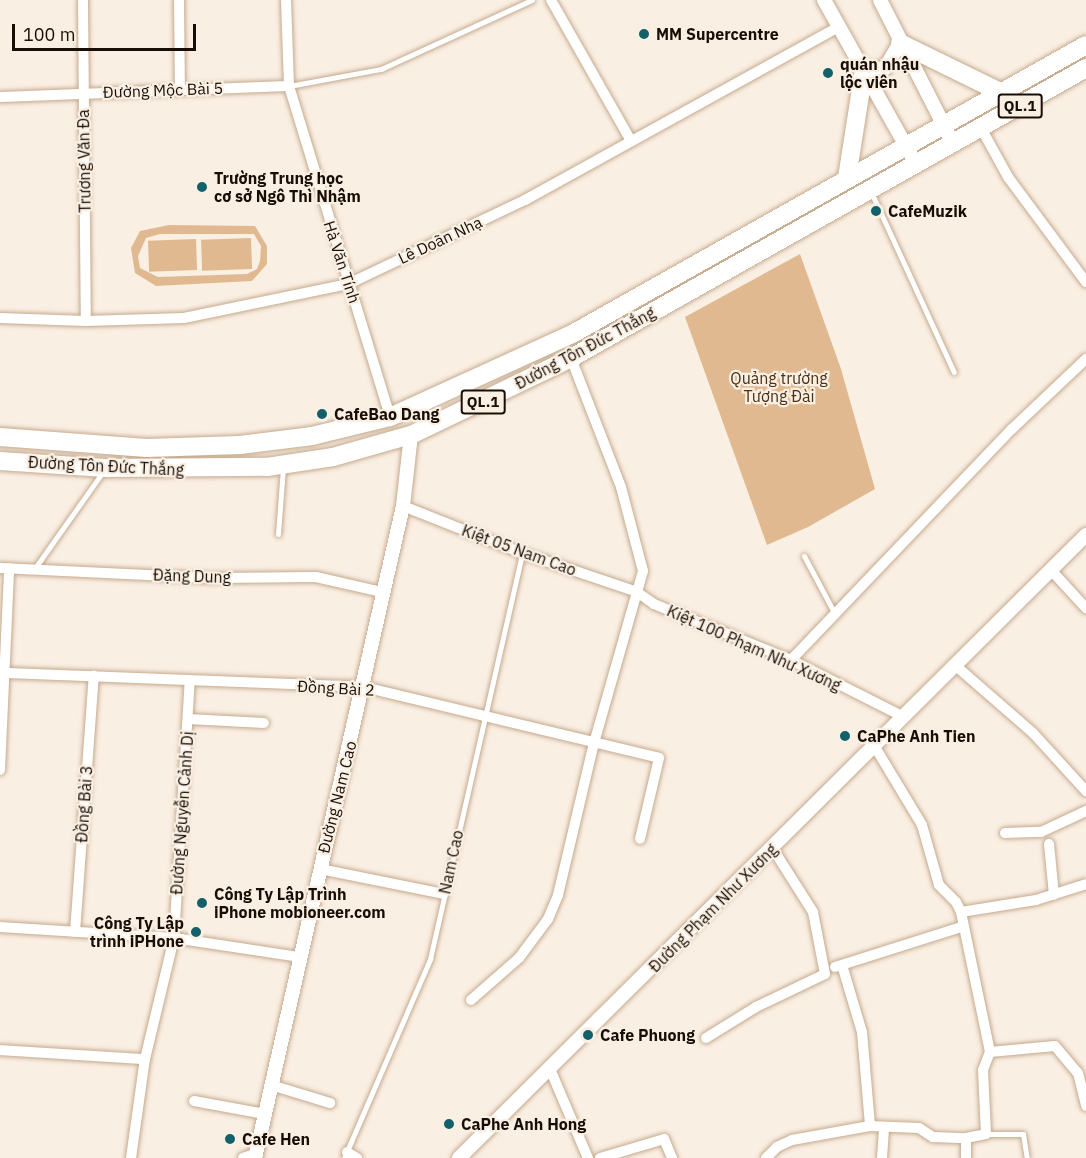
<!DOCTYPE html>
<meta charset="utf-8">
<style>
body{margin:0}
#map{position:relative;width:1086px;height:1158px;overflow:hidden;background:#faefe3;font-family:"IBM Plex Sans",sans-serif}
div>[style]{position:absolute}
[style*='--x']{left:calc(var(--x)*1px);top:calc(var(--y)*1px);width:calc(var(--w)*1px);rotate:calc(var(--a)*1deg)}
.green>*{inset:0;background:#e1b990;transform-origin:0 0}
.roads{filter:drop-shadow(0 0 2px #c5aa8e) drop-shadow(0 0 2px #c5aa8e)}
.lane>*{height:5px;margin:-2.5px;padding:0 2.5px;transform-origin:2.5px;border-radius:2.5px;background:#fff}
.street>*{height:10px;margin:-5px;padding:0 5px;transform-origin:5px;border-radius:5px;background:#fff}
.secondary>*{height:14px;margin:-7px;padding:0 7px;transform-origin:7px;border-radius:7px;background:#fff}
.highway>*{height:18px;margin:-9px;padding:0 9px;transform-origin:9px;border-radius:9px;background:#fff}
.dots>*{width:16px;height:16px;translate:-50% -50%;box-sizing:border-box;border:3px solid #faefe3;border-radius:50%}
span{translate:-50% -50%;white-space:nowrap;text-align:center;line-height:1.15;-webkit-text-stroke:4.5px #faefe3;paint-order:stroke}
.shield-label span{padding:2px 4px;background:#faefe3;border:2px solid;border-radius:4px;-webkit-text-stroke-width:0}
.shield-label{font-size:15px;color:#180e05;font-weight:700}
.poi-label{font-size:16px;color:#180e05;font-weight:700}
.left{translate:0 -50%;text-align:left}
.right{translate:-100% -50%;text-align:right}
.street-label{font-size:16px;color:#180e05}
.park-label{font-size:16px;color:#4a3115}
.scale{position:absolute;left:12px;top:24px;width:184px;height:27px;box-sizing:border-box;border:3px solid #180e05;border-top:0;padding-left:8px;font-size:18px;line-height:21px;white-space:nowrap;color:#180e05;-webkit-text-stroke:4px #faefe3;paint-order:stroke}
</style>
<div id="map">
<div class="green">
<i style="clip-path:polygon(evenodd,169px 225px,255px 226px,267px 246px,267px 264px,252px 281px,156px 286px,135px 273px,131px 248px,140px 231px,169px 225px,160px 234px,254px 234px,261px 246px,260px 261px,257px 269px,247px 274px,158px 277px,140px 268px,138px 256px,146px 238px,160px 234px)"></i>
<i style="left:251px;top:238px;width:31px;height:50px;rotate:88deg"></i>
<i style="left:196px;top:239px;width:31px;height:48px;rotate:88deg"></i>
<i style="clip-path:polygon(800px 254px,841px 369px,875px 489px,808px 527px,767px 545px,685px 317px)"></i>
</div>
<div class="roads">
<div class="lane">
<i style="--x:289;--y:86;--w:94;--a:-10.5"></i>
<i style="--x:381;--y:69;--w:166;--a:-24.6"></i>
<i style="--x:872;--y:194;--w:196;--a:65.3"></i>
<i style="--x:278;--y:534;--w:67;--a:-85.7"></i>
<i style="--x:804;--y:556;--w:66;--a:61.9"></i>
<i style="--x:35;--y:568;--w:116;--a:-54.8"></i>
<i style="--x:986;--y:1134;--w:37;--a:0"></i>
<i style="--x:1023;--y:1134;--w:24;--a:81"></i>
<i style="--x:344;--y:1158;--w:217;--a:-66.6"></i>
<i style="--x:430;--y:959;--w:416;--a:-77.2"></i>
</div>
<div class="street">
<i style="--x:83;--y:0;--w:321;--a:89.5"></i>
<i style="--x:179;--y:0;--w:90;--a:89.4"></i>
<i style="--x:286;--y:0;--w:86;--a:88"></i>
<i style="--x:289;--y:86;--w:346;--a:73"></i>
<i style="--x:551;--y:0;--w:162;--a:60.4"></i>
<i style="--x:0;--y:97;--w:289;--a:-2.2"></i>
<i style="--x:981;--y:128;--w:56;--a:61.1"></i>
<i style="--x:1008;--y:177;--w:131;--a:53.4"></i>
<i style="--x:0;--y:318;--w:86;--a:2"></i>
<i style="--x:86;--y:321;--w:98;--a:-1.8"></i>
<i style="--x:184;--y:318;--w:167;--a:-11.7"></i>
<i style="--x:348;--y:284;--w:196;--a:-25.4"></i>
<i style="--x:525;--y:200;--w:359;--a:-28.9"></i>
<i style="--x:403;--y:506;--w:128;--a:21.6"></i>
<i style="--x:522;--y:553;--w:121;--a:18.7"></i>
<i style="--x:637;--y:592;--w:21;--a:35"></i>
<i style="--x:654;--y:604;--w:148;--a:22.2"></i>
<i style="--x:791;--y:660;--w:127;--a:26.8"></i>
<i style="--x:0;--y:568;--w:216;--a:2.7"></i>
<i style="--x:216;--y:578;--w:100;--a:-0.6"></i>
<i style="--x:316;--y:577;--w:68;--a:12.8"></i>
<i style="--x:1051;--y:570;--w:52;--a:47.4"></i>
<i style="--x:791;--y:660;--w:320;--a:-46.3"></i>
<i style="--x:1012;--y:429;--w:102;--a:-43.4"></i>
<i style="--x:956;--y:666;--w:102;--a:41"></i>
<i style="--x:1033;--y:733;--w:79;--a:47.6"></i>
<i style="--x:6;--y:673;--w:358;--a:2.2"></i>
<i style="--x:364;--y:687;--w:303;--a:13.5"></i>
<i style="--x:659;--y:758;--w:83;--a:103.2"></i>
<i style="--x:188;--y:719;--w:76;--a:3"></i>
<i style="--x:875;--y:747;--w:91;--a:58.9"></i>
<i style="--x:922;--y:825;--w:62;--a:74.2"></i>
<i style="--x:939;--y:885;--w:24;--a:45"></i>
<i style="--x:956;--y:902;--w:11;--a:63"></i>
<i style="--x:961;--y:912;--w:143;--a:78.3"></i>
<i style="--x:990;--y:1052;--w:65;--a:-5.3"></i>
<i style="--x:1055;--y:1046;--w:35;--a:50"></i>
<i style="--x:1078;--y:1073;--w:34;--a:76"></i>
<i style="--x:0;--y:770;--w:202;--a:-87.4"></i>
<i style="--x:1005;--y:833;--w:36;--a:-2"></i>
<i style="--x:1041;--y:832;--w:50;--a:-25"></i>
<i style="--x:1049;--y:844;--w:51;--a:84.4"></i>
<i style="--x:320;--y:869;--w:126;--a:11.4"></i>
<i style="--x:961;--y:912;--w:76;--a:-9.1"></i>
<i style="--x:1036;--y:900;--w:52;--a:-17.7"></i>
<i style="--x:0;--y:927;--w:174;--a:3.6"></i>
<i style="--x:174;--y:938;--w:126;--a:8.6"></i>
<i style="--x:75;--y:932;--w:257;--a:-85.8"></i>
<i style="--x:842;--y:965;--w:70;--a:73.4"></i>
<i style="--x:862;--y:1032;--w:94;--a:85.1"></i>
<i style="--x:835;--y:967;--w:135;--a:-17.6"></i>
<i style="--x:471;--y:1000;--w:64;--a:-41.2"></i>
<i style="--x:519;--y:958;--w:49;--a:-53.4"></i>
<i style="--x:548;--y:919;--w:26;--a:-67"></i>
<i style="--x:558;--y:895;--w:156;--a:-76.7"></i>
<i style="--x:594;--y:743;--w:179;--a:-74.1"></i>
<i style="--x:643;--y:571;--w:87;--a:-104.7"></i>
<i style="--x:621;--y:487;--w:138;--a:-111.2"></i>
<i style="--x:706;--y:1038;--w:59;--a:-31.8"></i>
<i style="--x:756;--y:1007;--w:76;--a:-25.6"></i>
<i style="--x:825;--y:974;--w:63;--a:-101"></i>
<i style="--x:813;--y:912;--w:75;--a:-122.4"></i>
<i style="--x:0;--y:1050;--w:145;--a:3.6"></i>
<i style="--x:550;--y:1069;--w:97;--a:66.9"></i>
<i style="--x:271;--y:1085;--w:62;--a:17"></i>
<i style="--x:194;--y:1101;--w:72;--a:10.4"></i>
<i style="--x:347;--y:1152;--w:12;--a:31"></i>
<i style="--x:131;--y:1158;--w:100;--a:-82"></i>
<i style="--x:145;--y:1059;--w:124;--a:-76.5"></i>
<i style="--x:174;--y:938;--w:258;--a:-86.5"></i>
<i style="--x:243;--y:1158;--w:15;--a:-20"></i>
<i style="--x:600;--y:1158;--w:67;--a:-16.5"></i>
<i style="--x:664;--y:1139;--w:21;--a:67"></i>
<i style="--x:766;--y:1158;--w:16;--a:-45"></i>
<i style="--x:777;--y:1147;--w:17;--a:-25"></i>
<i style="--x:792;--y:1140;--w:79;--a:-10.2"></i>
<i style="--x:870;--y:1126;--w:49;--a:2.3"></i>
<i style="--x:919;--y:1128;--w:17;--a:33"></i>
<i style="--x:933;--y:1137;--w:33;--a:2"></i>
<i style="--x:882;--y:1158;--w:30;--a:-86"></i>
<i style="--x:966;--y:1158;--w:20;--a:-90"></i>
<i style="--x:966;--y:1138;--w:20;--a:-11"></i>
<i style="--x:986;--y:1134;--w:64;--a:-92.7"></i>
<i style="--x:983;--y:1070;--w:19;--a:-69"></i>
</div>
<div class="secondary">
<i style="--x:824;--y:0;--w:188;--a:60.7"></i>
<i style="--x:880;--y:0;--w:161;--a:63"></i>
<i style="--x:864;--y:70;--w:21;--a:-5"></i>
<i style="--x:885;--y:68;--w:29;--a:-59"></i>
<i style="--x:255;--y:1158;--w:669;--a:-77.21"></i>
<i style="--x:403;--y:506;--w:71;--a:-83.6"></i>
<i style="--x:459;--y:1158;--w:884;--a:-44.82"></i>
</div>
<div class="highway">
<i style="--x:900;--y:43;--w:114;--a:26.1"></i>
<i style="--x:847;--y:178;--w:109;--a:-81.1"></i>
<i style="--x:0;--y:437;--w:147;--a:4.3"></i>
<i style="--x:147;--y:448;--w:93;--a:-1.8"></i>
<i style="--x:240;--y:445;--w:73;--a:-7.1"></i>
<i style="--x:312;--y:436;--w:80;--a:-13.7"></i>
<i style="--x:390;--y:417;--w:202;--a:-24.5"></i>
<i style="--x:574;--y:333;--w:587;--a:-29.36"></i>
<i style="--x:0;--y:461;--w:105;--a:3.8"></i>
<i style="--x:105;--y:468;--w:162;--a:-0.4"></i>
<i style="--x:267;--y:467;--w:67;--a:-8.6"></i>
<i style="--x:333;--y:457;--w:81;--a:-15.8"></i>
<i style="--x:411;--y:435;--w:178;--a:-25.7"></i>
<i style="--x:571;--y:358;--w:591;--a:-29.38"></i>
</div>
</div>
<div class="dots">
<i style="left:644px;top:34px;background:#11606a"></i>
<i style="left:828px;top:73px;background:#11606a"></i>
<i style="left:202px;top:187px;background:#11606a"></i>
<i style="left:876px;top:211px;background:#11606a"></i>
<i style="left:322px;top:414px;background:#11606a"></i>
<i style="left:845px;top:736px;background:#11606a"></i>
<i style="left:202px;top:903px;background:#11606a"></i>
<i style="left:196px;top:932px;background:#11606a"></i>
<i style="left:588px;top:1035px;background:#11606a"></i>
<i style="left:449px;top:1124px;background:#11606a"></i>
<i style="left:230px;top:1139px;background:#11606a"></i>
</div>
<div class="shield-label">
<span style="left:1020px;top:106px">QL.1</span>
<span style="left:483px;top:402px">QL.1</span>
</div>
<div class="poi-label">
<span class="left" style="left:656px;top:34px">MM Supercentre</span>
<span class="left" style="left:840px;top:73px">quán nhậu<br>lộc viên</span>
<span class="left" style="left:214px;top:187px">Trường Trung học<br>cơ sở Ngô Thì Nhậm</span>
<span class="left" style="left:888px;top:211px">CafeMuzik</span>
<span class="left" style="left:334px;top:414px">CafeBao Dang</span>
<span class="left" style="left:857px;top:736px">CaPhe Anh Tien</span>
<span class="left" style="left:214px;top:903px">Công Ty Lập Trình<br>iPhone mobioneer.com</span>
<span class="right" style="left:184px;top:932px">Công Ty Lập<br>trình iPHone</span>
<span class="left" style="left:600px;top:1035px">Cafe Phuong</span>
<span class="left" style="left:461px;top:1124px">CaPhe Anh Hong</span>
<span class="left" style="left:242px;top:1139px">Cafe Hen</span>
</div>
<div class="street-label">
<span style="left:163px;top:90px;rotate:-2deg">Đường Mộc Bài 5</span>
<span style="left:84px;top:161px;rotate:-91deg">Trương Văn Đa</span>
<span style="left:440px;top:240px;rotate:-25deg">Lê Doãn Nhạ</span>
<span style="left:342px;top:262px;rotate:72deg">Hà Văn Tính</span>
<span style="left:585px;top:348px;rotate:-28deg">Đường Tôn Đức Thắng</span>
<span style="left:106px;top:466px;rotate:3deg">Đường Tôn Đức Thắng</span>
<span style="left:519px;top:550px;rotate:20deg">Kiệt 05 Nam Cao</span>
<span style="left:192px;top:576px;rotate:2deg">Đặng Dung</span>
<span style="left:754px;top:648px;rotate:24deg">Kiệt 100 Phạm Như Xương</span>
<span style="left:336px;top:688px;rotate:3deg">Đồng Bài 2</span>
<span style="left:337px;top:797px;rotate:-76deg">Đường Nam Cao</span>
<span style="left:84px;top:804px;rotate:-86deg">Đồng Bài 3</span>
<span style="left:182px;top:813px;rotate:-86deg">Đường Nguyễn Cảnh Dị</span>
<span style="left:451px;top:862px;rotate:-78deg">Nam Cao</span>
<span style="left:713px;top:908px;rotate:-45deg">Đường Phạm Như Xương</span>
</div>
<div class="park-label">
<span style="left:779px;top:387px">Quảng trường<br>Tượng Đài</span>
</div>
<div class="scale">100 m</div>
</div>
